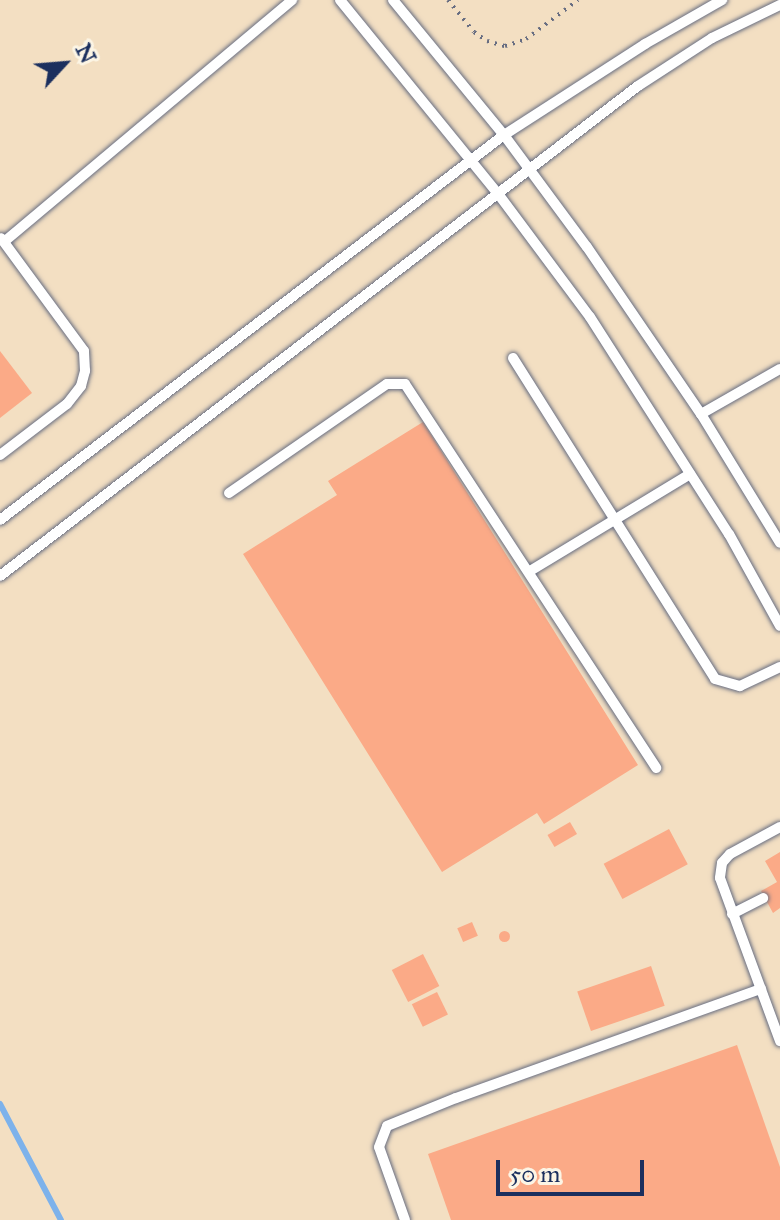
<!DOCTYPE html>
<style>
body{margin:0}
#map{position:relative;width:780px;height:1220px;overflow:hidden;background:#f3dfc2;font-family:"IM FELL Great Primer",serif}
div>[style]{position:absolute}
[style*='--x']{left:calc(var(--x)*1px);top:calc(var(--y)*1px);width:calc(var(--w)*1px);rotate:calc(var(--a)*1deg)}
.stream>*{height:6px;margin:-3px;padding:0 3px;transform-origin:3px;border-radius:3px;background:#7db2eb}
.building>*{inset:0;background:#fbaa87;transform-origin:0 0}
.round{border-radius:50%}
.path>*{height:4px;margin-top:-2px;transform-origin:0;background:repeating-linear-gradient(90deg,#676d81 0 2px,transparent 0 8px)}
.roads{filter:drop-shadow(0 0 2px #676d81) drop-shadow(0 0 2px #676d81)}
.service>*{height:10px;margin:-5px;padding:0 5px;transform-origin:5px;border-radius:5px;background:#fff}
span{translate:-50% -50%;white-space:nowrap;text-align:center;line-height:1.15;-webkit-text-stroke:6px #fcf5e5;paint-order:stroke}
.north{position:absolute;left:24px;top:24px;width:80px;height:80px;-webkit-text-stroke:6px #fcf5e5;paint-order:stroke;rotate:64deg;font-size:22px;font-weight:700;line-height:32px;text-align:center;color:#1b2f5e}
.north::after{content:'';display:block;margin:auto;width:28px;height:36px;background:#1b2f5e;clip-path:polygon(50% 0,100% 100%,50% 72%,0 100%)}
.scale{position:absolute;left:496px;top:1160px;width:148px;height:36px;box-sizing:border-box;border:4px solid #1b2f5e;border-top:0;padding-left:10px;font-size:24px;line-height:28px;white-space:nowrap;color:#1b2f5e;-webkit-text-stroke:6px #fcf5e5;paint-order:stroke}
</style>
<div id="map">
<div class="stream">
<i style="--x:0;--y:1104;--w:131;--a:62.3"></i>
</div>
<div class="building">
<i style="clip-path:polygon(0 351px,32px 393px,0 418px)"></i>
<i style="clip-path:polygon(423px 422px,638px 765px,544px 824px,537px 813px,442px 872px,243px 554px,337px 495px,328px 481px)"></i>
<i style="left:570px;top:822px;width:14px;height:26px;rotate:60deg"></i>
<i style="left:669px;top:829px;width:40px;height:74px;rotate:62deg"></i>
<i style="clip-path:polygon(780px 852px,780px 908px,773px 913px,761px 891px,777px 882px,765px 861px)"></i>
<i style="left:472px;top:922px;width:15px;height:16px;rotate:67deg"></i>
<i class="round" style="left:498.5px;top:930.5px;width:11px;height:11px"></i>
<i style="left:423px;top:954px;width:36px;height:35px;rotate:63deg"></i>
<i style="left:651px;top:966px;width:42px;height:78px;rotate:71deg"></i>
<i style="left:437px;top:992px;width:25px;height:28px;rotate:64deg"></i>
<i style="clip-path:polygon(737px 1045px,780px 1167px,780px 1220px,451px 1220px,428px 1154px)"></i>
</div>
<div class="path">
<i style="--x:448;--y:0;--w:41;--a:50.9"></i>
<i style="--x:474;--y:32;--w:16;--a:35"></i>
<i style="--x:487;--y:41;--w:19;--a:16"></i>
<i style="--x:505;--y:46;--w:22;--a:-18"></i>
<i style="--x:526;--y:39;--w:65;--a:-36.9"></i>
</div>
<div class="roads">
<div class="service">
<i style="--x:340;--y:0;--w:252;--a:50.8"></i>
<i style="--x:499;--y:195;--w:152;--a:53.3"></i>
<i style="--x:590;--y:317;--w:258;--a:57.4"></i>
<i style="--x:729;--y:534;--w:105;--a:61"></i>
<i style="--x:393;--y:0;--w:175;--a:50.6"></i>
<i style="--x:504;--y:135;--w:139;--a:53.5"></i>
<i style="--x:587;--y:247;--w:202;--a:55.7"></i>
<i style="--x:701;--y:414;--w:151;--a:58.5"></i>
<i style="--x:5;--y:241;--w:375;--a:-40"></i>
<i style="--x:513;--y:358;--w:379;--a:57.8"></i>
<i style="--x:715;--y:679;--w:26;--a:16"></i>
<i style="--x:740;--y:686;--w:44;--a:-25.4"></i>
<i style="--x:701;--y:414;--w:91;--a:-29.7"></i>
<i style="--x:0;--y:455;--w:84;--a:-37.3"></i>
<i style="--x:67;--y:404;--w:23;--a:-52"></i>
<i style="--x:81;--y:386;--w:16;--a:-75"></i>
<i style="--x:85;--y:371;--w:20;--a:-93"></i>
<i style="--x:84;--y:351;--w:140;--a:-126.3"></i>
<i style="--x:229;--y:493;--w:192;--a:-34.6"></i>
<i style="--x:387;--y:384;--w:18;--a:0"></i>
<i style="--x:405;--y:384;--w:459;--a:56.8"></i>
<i style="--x:0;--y:520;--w:634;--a:-37.38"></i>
<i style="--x:504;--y:135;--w:168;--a:-32.8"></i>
<i style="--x:645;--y:44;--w:89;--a:-29.7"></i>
<i style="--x:530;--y:571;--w:187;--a:-31.2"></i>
<i style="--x:0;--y:576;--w:804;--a:-37.53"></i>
<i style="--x:638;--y:86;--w:88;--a:-33"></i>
<i style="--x:712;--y:38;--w:76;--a:-25.9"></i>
<i style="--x:780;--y:827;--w:57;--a:151.6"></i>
<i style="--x:730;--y:854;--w:12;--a:132"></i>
<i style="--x:722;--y:863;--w:15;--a:98"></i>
<i style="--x:720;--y:878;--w:174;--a:69.8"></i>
<i style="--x:732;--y:914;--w:35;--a:-27"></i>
<i style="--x:405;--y:1220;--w:77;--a:-109.6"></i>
<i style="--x:379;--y:1147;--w:22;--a:-69"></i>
<i style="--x:387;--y:1126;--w:74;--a:-22.1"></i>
<i style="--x:456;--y:1098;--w:324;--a:-19.7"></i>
</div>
</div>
<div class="north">N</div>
<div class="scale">50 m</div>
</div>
